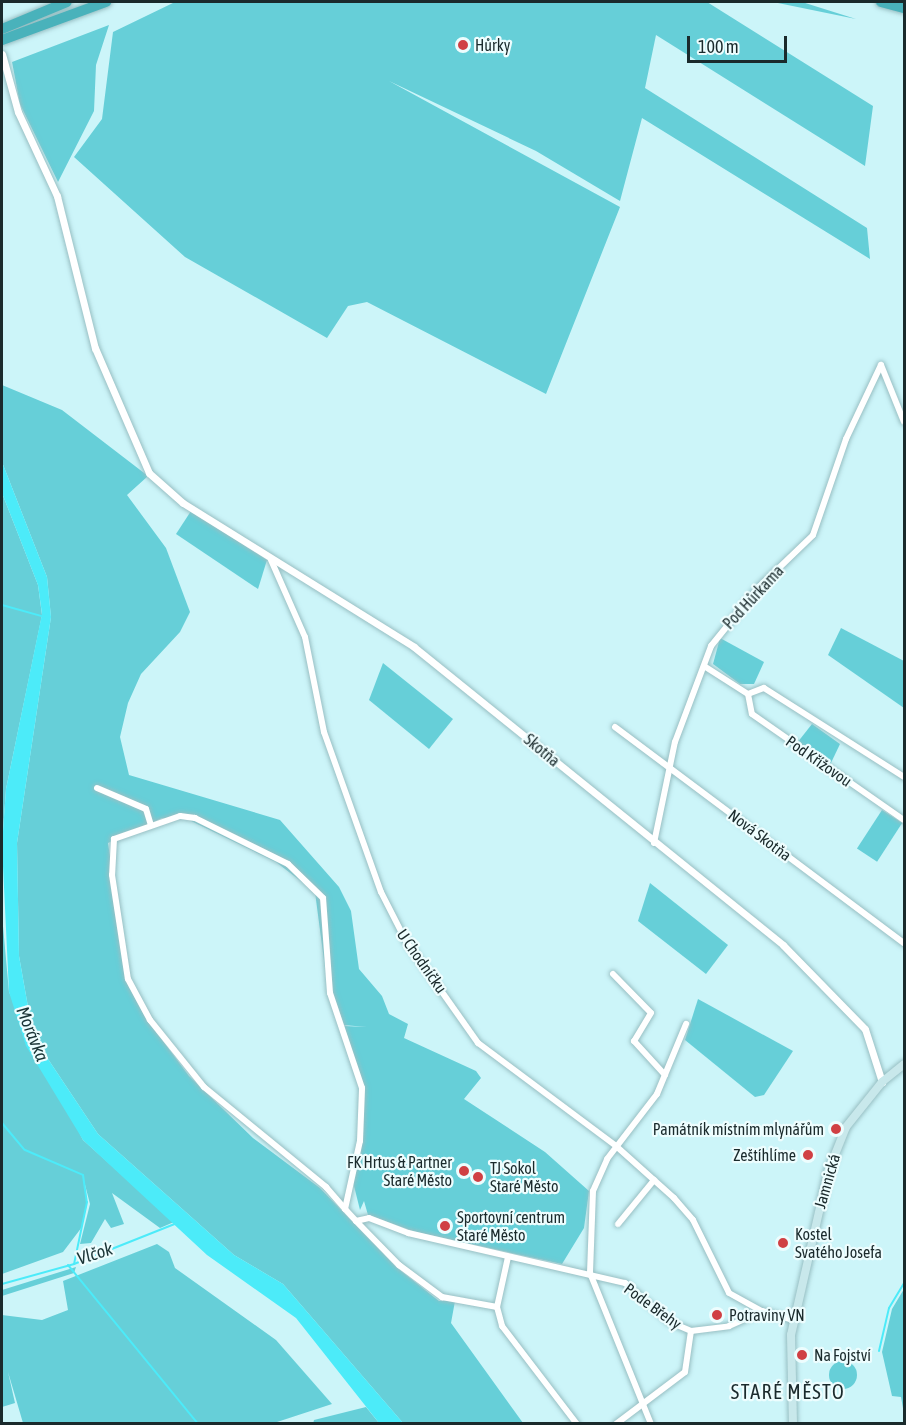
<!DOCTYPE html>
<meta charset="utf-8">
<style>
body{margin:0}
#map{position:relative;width:906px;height:1425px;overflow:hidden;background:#ccf5f9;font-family:"Asap Condensed",sans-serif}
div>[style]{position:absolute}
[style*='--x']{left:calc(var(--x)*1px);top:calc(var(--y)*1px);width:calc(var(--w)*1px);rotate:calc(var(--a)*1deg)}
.green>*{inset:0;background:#66cfd8;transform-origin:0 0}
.round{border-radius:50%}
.water>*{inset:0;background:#4cebf9}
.stream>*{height:2px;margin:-1px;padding:0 1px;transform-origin:1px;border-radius:1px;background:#4cebf9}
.roads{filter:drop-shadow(0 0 2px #98bfc3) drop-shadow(0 0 2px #98bfc3)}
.minor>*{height:6px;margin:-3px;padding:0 3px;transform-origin:3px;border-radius:3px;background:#fff}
.tertiary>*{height:7px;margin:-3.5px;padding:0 3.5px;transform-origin:3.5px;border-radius:3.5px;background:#fff}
.secondary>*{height:8px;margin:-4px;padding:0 4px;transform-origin:4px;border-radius:4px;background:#c8e8eb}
.motorway>*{height:10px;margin:-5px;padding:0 5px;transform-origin:5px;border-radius:5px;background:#49b2bb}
.dots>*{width:16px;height:16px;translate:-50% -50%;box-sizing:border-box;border:3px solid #edfdfe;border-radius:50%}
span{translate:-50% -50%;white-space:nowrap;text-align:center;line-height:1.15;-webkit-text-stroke:4.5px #edfdfe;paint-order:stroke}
.poi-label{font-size:16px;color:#1a2a2c}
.left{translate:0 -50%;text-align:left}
.right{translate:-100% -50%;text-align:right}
.street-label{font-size:16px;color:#1a2a2c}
.water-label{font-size:18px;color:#1a3436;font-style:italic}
.quarter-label{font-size:20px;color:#1a2a2c;letter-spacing:1.5px}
.frame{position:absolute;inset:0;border:3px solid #1a2a2c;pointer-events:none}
.scale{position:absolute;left:687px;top:36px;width:100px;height:27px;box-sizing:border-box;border:3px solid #1a2a2c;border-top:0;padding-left:8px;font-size:18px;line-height:21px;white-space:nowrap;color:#1a2a2c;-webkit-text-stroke:4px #edfdfe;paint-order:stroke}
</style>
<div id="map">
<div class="green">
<i style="clip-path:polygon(175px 2px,707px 2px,873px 106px,865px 166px,656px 35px,645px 88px,867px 228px,870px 259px,642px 118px,620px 201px,536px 151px,389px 81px,620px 207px,546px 394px,367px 302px,348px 306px,327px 338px,185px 257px,74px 157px,102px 119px,113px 32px)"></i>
<i style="clip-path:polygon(773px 2px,802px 2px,856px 19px)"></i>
<i style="clip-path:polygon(109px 25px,96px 65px,94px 111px,58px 182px,20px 104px,12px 62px)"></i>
<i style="clip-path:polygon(2px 385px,62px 410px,148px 476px,127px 495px,166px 548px,190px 612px,180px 632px,141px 674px,128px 703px,120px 737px,129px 775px,280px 820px,339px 887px,351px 911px,359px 969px,382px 996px,389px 1014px,408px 1024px,404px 1038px,476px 1071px,481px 1078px,464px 1099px,545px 1152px,589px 1191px,584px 1228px,562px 1264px,416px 1232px,368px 1215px,364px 1201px,360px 1210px,353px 1182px,362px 1143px,364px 1093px,344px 1026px,367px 1027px,343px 1025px,327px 983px,315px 892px,276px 862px,189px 820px,162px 818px,108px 843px,129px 987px,145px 1017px,189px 1076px,253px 1138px,320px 1188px,396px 1267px,439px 1301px,455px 1301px,451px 1323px,523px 1423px,403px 1423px,283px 1284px,234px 1255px,98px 1134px,42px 1050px,30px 1018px,19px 956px,17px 843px,51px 617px,47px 577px,2px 462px)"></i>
<i style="clip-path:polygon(2px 493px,38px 585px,42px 615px,6px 789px,2px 845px)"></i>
<i style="clip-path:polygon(191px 511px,267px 560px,258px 589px,176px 534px)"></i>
<i style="clip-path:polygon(841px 628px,904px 661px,904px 708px,828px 655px)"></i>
<i style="clip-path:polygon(720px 638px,764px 662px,754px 684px,740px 684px,713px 664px)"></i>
<i style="clip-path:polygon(383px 663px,453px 719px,429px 749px,369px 700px)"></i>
<i style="clip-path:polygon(812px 724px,840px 744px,830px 765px,797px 743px)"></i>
<i style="left:882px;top:810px;width:24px;height:46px;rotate:33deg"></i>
<i style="clip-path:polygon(650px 883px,728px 945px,706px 974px,638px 921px)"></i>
<i style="clip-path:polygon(2px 915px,9px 992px,83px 1140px,174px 1222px,160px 1228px,112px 1193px,124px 1224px,111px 1228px,105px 1219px,91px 1243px,80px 1244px,90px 1204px,83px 1177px,87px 1204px,82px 1227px,63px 1252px,2px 1274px)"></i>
<i style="clip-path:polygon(698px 999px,793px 1051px,764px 1095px,755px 1097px,685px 1040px)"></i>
<i style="clip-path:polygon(157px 1244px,169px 1252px,175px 1268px,276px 1340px,332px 1404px,274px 1423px,23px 1423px,8px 1372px,15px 1403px,2px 1407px,2px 1315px,42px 1320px,68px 1310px,63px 1281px)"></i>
<i style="clip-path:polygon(76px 1267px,74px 1273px,2px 1296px,2px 1290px)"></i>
<i style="clip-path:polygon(904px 1289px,904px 1414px,901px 1397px,892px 1396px,882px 1352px,892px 1309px)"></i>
<i class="round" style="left:829px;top:1361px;width:28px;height:28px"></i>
<i style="clip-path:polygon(366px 1407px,379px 1423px,313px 1424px,314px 1420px)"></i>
</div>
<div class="water">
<i style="clip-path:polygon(2px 462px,47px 577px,51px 617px,17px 843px,19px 956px,30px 1018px,42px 1050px,98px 1134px,234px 1255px,283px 1284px,403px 1423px,379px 1423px,296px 1318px,207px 1255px,83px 1140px,26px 1046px,9px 992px,2px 845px,6px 789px,42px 614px,38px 585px,2px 493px)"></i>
</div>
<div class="stream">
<i style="--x:2;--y:605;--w:45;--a:15.6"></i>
<i style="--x:2;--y:1123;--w:35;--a:50"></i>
<i style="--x:25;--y:1150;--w:63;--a:23.3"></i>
<i style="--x:83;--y:1175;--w:27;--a:82"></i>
<i style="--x:87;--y:1202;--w:63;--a:101.8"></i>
<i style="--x:68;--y:1265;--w:205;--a:50.7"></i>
<i style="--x:2;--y:1284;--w:75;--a:-15.5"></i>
<i style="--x:74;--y:1264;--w:111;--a:-21.7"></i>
<i style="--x:879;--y:1351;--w:44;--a:-76.9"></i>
<i style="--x:889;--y:1308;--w:29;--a:-59"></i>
</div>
<div class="roads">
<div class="minor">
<i style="--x:881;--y:365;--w:61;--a:68"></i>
<i style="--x:271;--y:560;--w:84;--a:66.2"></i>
<i style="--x:305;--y:637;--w:97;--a:78.7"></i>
<i style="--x:324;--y:732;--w:170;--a:70.4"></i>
<i style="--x:381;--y:892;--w:55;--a:63"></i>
<i style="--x:406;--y:941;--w:125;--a:54.8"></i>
<i style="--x:478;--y:1043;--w:172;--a:36.7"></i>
<i style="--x:616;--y:1146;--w:78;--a:41.9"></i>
<i style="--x:674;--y:1198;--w:29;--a:49"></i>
<i style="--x:693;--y:1220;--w:81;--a:63.7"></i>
<i style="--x:729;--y:1293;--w:38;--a:29"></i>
<i style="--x:704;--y:666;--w:52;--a:32.5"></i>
<i style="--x:748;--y:694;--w:20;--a:79"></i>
<i style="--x:752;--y:714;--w:185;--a:34.9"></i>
<i style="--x:748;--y:694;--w:17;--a:-21"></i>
<i style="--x:764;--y:688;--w:166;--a:32.4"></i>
<i style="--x:615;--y:727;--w:361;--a:36.8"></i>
<i style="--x:97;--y:788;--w:53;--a:23.2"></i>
<i style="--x:146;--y:809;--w:17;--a:73"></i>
<i style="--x:654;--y:843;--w:103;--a:-78.3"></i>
<i style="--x:675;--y:742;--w:103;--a:-69.4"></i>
<i style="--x:711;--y:646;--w:75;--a:-51"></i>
<i style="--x:758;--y:588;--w:76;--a:-43.9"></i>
<i style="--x:813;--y:535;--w:102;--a:-71"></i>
<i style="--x:846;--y:439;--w:82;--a:-64.7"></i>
<i style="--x:613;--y:974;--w:54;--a:45.7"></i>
<i style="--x:651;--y:1013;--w:33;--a:121"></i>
<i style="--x:634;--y:1041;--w:46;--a:47.6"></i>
<i style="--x:345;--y:1209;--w:70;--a:-77.6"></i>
<i style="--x:360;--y:1141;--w:53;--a:-87.8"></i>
<i style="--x:362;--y:1088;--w:100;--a:-108.6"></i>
<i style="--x:330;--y:993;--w:95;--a:-94.2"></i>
<i style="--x:323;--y:898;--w:49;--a:-135.8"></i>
<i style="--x:288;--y:864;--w:104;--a:-153.7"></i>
<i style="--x:195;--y:818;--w:15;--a:-172"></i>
<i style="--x:180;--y:816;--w:70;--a:160.8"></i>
<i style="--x:114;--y:839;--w:36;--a:93"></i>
<i style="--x:112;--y:875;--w:105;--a:81.3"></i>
<i style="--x:128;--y:979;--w:47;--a:61.8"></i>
<i style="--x:150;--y:1020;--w:86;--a:51.1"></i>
<i style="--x:204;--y:1087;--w:158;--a:39.3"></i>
<i style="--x:326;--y:1187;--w:29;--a:49"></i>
<i style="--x:345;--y:1209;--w:16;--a:47"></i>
<i style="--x:356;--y:1221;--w:13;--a:-13"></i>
<i style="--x:369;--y:1218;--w:42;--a:21"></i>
<i style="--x:408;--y:1233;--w:223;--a:13"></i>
<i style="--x:625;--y:1283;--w:60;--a:40.9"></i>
<i style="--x:670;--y:1322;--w:23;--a:23"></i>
<i style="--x:691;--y:1331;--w:38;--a:-7"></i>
<i style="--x:729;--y:1326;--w:36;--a:-24"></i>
<i style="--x:762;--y:1311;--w:32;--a:16"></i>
<i style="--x:356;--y:1221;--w:62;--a:45.7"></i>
<i style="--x:399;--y:1265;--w:54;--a:36.7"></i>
<i style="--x:442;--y:1297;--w:56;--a:10.3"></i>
<i style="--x:618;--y:1224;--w:57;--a:-50.7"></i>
<i style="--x:508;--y:1257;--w:51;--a:102.4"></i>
<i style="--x:497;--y:1307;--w:20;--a:75"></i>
<i style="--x:502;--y:1326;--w:123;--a:52.6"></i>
<i style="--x:616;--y:1424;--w:86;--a:-37"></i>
<i style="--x:685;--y:1372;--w:41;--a:-81.7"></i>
<i style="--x:651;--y:1424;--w:163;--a:-112"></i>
<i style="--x:590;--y:1273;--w:82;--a:-87.9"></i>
<i style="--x:593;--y:1191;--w:35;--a:-66"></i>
<i style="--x:607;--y:1159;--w:82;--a:-52.4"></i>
<i style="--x:657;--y:1094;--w:76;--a:-67.5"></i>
</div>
<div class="tertiary">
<i style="--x:2;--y:54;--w:60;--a:74.6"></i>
<i style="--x:18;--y:112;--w:93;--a:65.1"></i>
<i style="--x:57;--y:196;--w:157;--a:76"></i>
<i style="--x:95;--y:348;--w:136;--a:66.6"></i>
<i style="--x:149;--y:473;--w:45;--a:41.4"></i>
<i style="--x:183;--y:503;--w:272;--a:31.9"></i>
<i style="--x:414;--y:647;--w:474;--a:38.9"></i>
<i style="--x:783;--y:945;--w:117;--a:45.7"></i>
<i style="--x:865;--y:1029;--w:56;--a:72.2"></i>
</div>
<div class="secondary">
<i style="--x:793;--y:1424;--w:89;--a:-91.3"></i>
<i style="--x:791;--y:1335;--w:167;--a:-77.2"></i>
<i style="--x:828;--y:1172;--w:48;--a:-68.2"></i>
<i style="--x:846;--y:1127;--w:58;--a:-51.3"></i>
<i style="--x:882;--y:1082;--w:28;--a:-39"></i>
</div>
<div class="motorway">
<i style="--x:881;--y:2;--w:24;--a:15"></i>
<i style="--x:2;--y:29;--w:70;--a:-22.6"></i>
<i style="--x:2;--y:40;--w:111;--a:-20.1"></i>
</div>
</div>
<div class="dots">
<i style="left:463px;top:45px;background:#d04044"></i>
<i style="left:836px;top:1129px;background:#d04044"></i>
<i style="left:808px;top:1155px;background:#d04044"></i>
<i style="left:464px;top:1171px;background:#d04044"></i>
<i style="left:478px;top:1177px;background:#d04044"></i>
<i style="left:445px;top:1226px;background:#d04044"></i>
<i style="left:783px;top:1243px;background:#d04044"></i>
<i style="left:717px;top:1315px;background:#d04044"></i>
<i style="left:802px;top:1355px;background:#d04044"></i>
</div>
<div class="poi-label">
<span class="left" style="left:475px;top:45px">Hůrky</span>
<span class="right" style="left:824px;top:1129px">Památník místním mlynářům</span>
<span class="right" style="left:796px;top:1155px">Zeštíhlíme</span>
<span class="right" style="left:452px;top:1171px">FK Hrtus &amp; Partner<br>Staré Město</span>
<span class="left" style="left:490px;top:1177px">TJ Sokol<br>Staré Město</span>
<span class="left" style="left:457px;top:1226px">Sportovní centrum<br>Staré Město</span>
<span class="left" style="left:795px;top:1243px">Kostel<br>Svatého Josefa</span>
<span class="left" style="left:729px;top:1315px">Potraviny VN</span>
<span class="left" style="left:814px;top:1355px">Na Fojství</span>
</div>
<div class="street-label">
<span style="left:753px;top:597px;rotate:-47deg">Pod Hůrkama</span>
<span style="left:542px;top:750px;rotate:40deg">Skotňa</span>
<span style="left:819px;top:761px;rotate:35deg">Pod Křížovou</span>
<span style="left:760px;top:835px;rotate:37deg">Nová Skotňa</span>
<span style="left:422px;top:961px;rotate:55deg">U Chodníčku</span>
<span style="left:827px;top:1181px;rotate:-74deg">Jamnická</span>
<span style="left:653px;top:1306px;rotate:36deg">Pode Břehy</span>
</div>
<div class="water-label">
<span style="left:32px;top:1034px;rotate:68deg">Morávka</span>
<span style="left:95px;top:1254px;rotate:-18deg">Vlčok</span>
</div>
<div class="quarter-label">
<span style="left:788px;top:1391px">STARÉ MĚSTO</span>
</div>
<div class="frame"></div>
<div class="scale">100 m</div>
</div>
